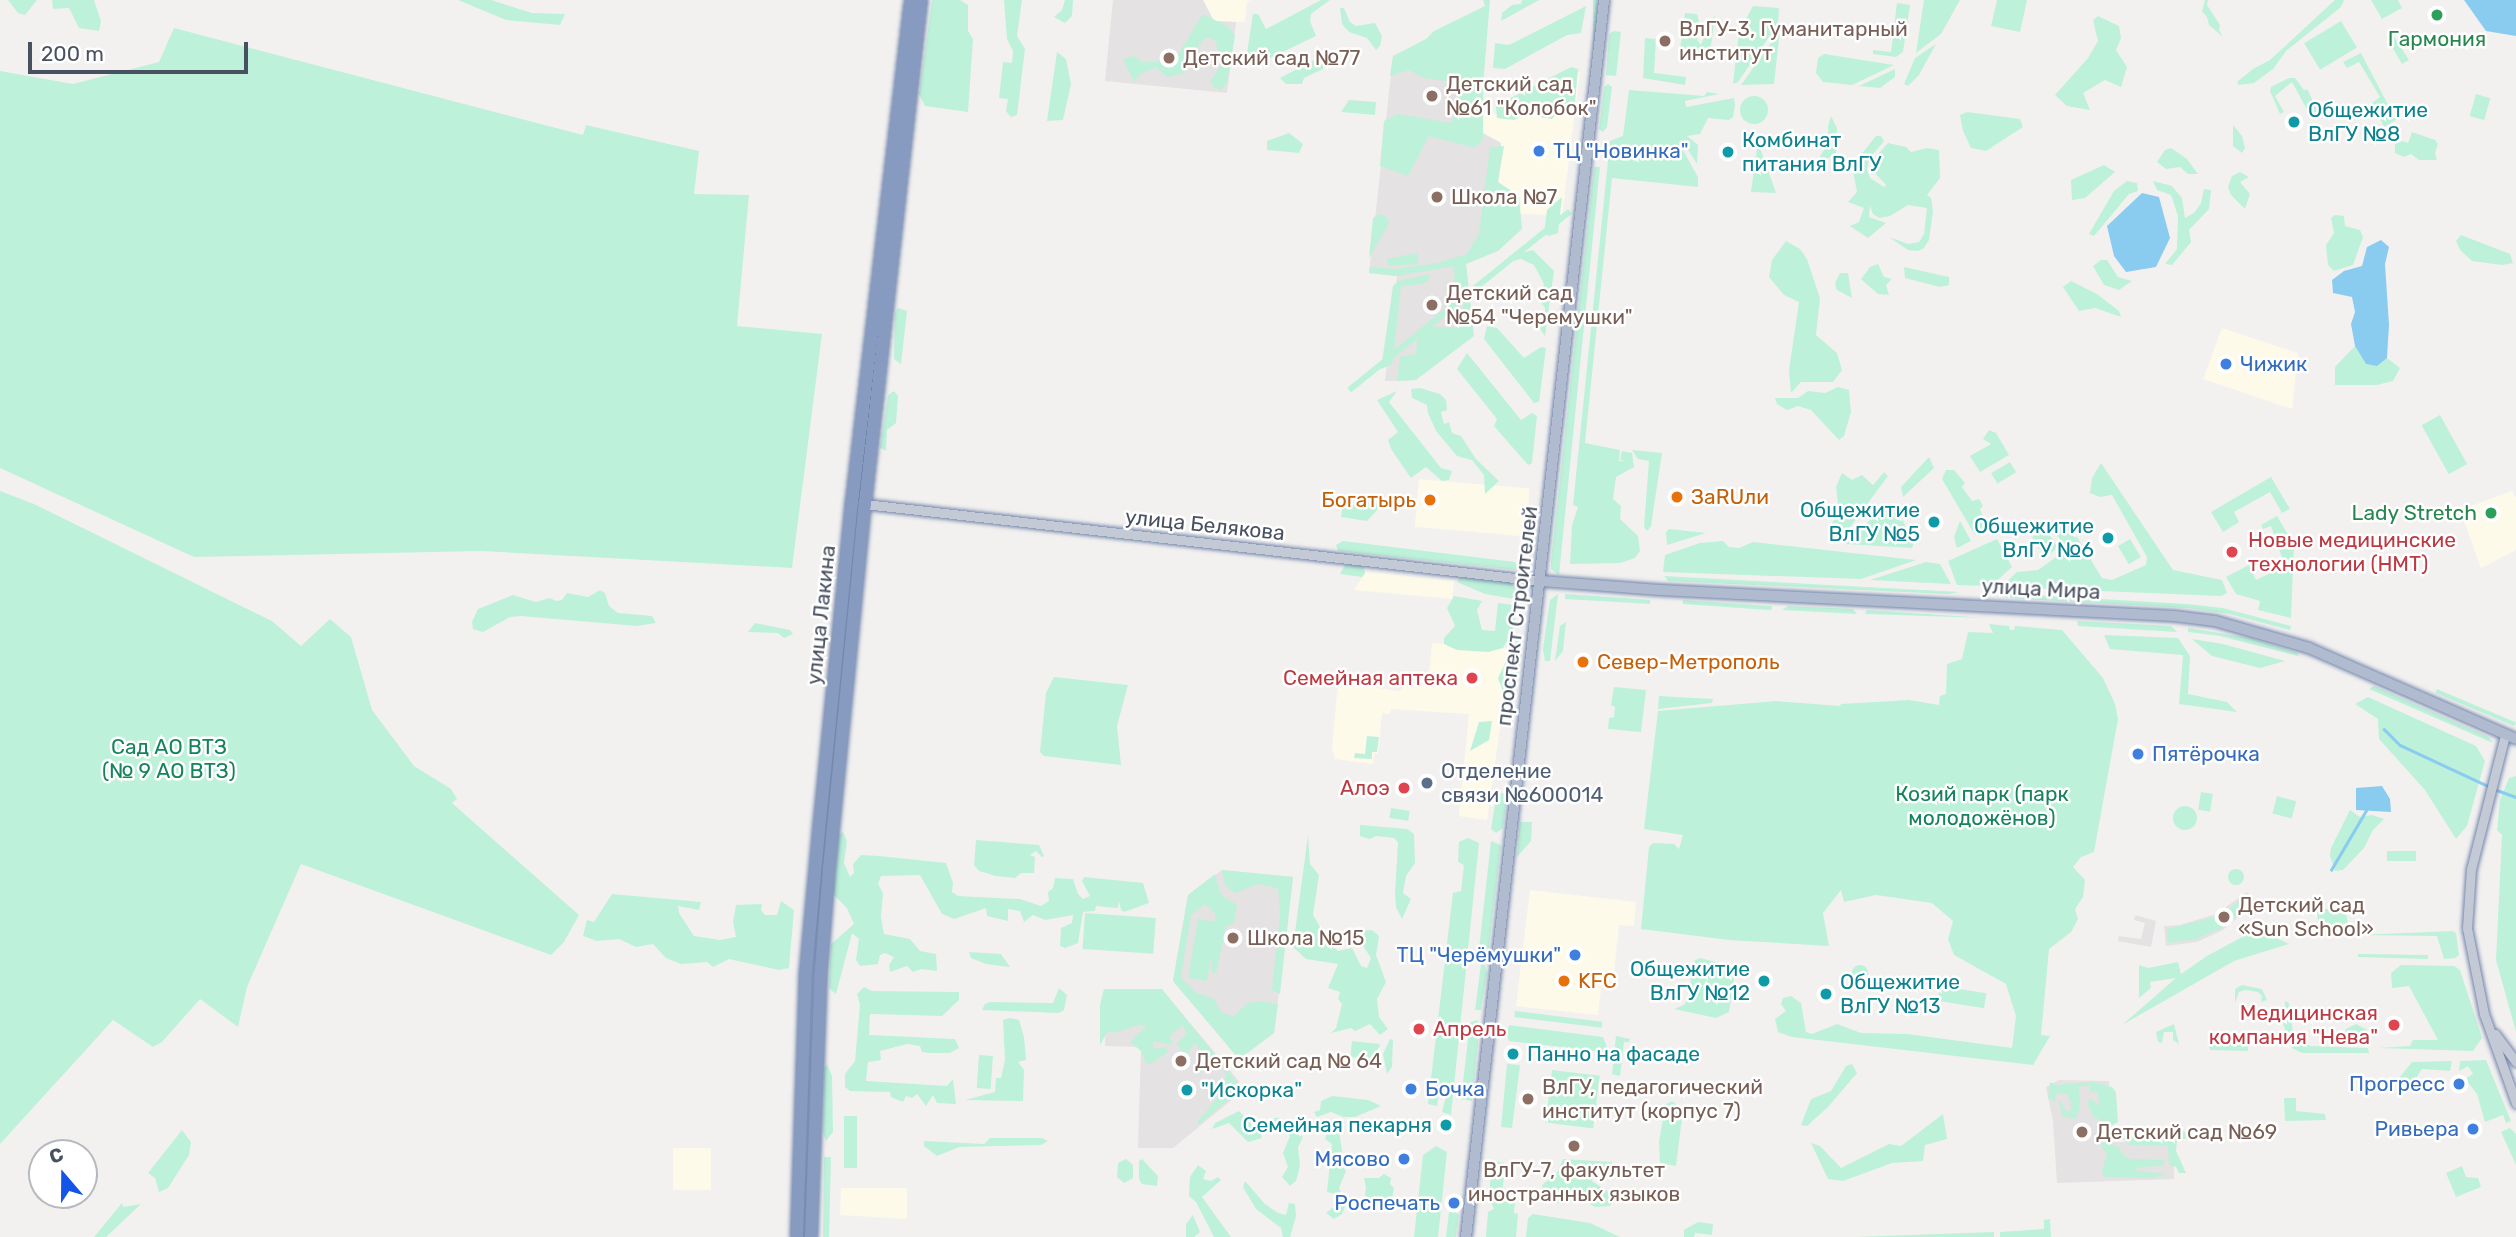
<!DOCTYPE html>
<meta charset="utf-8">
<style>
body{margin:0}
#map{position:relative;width:2516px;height:1237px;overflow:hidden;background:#f3f1f0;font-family:Rubik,sans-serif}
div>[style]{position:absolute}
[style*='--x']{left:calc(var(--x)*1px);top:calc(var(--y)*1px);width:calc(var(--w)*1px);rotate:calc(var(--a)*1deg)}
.commercial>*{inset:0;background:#fdfaea;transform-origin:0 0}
.education>*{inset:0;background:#e4e2e2}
.green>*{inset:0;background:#bef1d9;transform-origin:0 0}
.round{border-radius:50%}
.water>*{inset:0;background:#8accef}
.stream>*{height:2.5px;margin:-1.25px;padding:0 1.25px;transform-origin:1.25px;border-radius:1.25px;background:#8accef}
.roads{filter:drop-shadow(0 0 2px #7286ac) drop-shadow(0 0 2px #7286ac)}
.minor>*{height:9px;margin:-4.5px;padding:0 4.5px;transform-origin:4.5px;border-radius:4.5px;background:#c4cad5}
.major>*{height:10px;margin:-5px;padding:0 5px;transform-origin:5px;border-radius:5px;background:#b0bbd0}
.highway>*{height:12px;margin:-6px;padding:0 6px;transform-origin:6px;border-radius:6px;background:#879bc0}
.dots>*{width:19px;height:19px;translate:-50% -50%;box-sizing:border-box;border:4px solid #fff;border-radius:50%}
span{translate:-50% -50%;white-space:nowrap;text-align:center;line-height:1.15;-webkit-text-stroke:5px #fff;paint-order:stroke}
.education-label{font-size:21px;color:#785e54}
.left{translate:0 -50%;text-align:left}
.leisure-label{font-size:21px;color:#27864d}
.right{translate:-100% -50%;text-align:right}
.culture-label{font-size:21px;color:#0d838f}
.shop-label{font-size:21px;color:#366cbe}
.food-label{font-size:21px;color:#c56008}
.street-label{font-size:21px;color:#48515f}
.health-label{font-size:21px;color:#be3a42}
.park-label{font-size:21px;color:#15835b}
.service-label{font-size:21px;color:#4e5e75}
.north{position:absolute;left:28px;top:1139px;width:70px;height:70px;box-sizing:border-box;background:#fff;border:2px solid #b6b9bf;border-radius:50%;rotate:340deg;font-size:19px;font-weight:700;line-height:28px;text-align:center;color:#48515f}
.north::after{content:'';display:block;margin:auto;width:24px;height:32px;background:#1454e9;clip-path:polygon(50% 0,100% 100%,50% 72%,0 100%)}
.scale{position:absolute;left:28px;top:42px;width:220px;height:32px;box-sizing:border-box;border:4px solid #48515f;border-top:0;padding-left:9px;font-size:21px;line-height:24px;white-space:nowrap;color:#48515f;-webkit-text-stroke:5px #fff;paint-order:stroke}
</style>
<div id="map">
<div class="commercial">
<i style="clip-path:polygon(1203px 0,1251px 0,1247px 2px,1245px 22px,1214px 21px)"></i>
<i style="clip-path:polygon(1580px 72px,1562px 216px,1496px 212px,1501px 143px,1474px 128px,1476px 112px,1499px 114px)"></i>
<i style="clip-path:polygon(2222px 328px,2298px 353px,2292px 409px,2203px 379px)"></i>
<i style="left:1419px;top:479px;width:111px;height:48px;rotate:5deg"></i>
<i style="clip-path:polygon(2512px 491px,2516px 498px,2516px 550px,2481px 568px,2460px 510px)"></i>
<i style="clip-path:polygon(1366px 572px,1454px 581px,1452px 599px,1354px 590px)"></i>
<i style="clip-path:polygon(1432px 643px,1511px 649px,1487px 820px,1459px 816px,1469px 714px,1391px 709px,1390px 714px,1382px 713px,1378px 754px,1374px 753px,1373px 764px,1335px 759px,1332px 748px,1338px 685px,1345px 685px,1345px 676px,1377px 679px,1377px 688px,1400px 691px,1408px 683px,1428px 685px)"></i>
<i style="clip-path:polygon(1530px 890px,1636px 902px,1634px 926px,1619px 925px,1613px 981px,1602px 980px,1598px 1015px,1516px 1006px)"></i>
<i style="left:673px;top:1148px;width:38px;height:42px"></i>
<i style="clip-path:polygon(841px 1188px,907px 1188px,907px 1219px,840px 1215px)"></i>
</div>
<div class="education">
<i style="clip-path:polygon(1113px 0,1203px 0,1214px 21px,1236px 22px,1227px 93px,1105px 81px)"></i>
<i style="clip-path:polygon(1393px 56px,1478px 81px,1474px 128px,1501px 143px,1493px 252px,1466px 264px,1473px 331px,1416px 380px,1391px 381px,1385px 381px,1397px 276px,1369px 273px)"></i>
<i style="clip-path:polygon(1222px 870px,1293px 877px,1274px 1033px,1239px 1059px,1173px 981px,1188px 895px)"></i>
<i style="clip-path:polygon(2247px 892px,2256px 902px,2223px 930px,2197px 942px,2166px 946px,2164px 926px,2180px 925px,2216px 914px)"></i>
<i style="clip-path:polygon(2135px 915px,2156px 921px,2151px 947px,2118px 941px,2119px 936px,2141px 939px,2145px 923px,2134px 920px)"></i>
<i style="clip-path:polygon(1107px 991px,1163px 991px,1239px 1081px,1240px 1093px,1173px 1148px,1138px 1148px,1141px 1047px,1105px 1046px)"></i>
<i style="clip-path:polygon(2059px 1080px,2109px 1081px,2110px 1142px,2173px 1142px,2174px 1179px,2057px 1183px,2053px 1121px,2046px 1087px)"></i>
</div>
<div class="green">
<i style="clip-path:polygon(8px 0,37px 0,25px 15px,18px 13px)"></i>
<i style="clip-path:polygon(52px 0,94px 0,101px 21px,99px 31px,79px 28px,69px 8px,53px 9px)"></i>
<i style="clip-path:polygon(458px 0,491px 0,532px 13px,565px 14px,560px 25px,506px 20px)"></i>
<i style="clip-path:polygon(932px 0,960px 0,968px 5px,968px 31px,973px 39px,968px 112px,925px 106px,919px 94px)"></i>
<i style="clip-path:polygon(1004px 0,1022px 0,1017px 36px,1025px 49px,1017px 115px,1011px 117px,1006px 111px,1008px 99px,999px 98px,1003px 62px,1012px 63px,1013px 51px,1007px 39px)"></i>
<i style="clip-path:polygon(1065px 0,1073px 0,1072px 16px,1065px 23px,1054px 17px,1062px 10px)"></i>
<i style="clip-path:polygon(1321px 0,1330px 0,1311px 14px,1310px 21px,1316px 36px,1253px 66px,1247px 53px,1253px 14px,1258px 14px,1266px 29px)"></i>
<i style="clip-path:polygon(1483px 0,1490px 0,1483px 86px,1483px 139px,1475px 148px,1429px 136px,1408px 176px,1380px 166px,1384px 121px,1397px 114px,1451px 123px,1460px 101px,1454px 82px,1424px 78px,1409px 70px,1390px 76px,1393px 56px,1426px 39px,1434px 31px,1485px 6px)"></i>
<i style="clip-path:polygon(1522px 0,1539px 0,1501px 21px,1502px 13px,1512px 5px,1521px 4px)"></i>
<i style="left:1593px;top:0;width:4px;height:72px"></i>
<i style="clip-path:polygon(1924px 0,1960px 0,1941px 34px,1916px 53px)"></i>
<i style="clip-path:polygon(1997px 0,2027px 0,2020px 32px,1991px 26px)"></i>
<i style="clip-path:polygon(2205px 0,2208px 0,2207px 5px,2220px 25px,2219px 30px,2223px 37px,2209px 25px,2207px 17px,2202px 11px)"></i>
<i style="clip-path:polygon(2335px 0,2344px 0,2341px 7px,2286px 51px,2273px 69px,2254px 83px,2239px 85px,2237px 82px,2253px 69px,2270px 60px)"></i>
<i style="clip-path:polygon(2371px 0,2398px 0,2402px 8px,2382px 19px)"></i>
<i style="clip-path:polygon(1897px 3px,1910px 5px,1903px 52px,1896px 57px,1873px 54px,1873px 50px,1891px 52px)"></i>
<i style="clip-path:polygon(1586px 6px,1581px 33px,1567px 35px,1505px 69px,1493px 68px,1495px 43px,1509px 45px)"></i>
<i style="clip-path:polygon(1753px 6px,1779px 8px,1778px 24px,1738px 82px,1733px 84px,1739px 32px)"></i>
<i style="clip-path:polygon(1340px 8px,1344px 8px,1350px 22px,1356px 26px,1375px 23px,1382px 36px,1380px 46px,1376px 50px,1367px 38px,1349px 32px,1342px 24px)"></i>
<i style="clip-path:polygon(1685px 13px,1697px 14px,1701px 29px,1697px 40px,1701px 45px,1710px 21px,1715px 16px,1710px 53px,1680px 49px)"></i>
<i style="clip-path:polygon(1203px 14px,1229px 27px,1235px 36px,1227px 82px,1221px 90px,1212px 86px,1211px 80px,1220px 67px,1218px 50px,1215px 40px,1206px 37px,1186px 60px,1185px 73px,1167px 77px,1156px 67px,1140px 74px,1134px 82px,1123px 59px,1134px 56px,1142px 62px,1174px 61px)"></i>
<i style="clip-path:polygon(2098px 16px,2119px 26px,2121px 38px,2116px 50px,2127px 67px,2121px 87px,2105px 80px,2083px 93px,2090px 110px,2067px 106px,2055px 95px,2088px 58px,2098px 41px,2093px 20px)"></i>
<i style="left:2341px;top:21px;width:31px;height:43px;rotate:59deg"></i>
<i style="clip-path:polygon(174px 28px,583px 135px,586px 125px,699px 151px,694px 194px,749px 195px,737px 326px,822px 334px,792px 568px,482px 551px,194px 557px,0 468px,0 71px,73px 84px,159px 62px)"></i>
<i style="clip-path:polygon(1780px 30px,1774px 84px,1741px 85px)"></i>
<i style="clip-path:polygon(1614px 31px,1621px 32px,1616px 76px,1606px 75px,1609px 34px)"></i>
<i style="clip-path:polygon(2393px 35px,2409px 60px,2402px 64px,2387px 38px)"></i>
<i style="clip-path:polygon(1645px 38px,1656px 39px,1654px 73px,1686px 77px,1685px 85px,1643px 78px)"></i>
<i style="clip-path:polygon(1936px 44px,1919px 75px,1908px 86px,1904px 84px,1915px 58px)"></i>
<i style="clip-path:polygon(1057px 52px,1066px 59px,1071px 84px,1063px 120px,1047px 121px)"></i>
<i style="clip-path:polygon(2361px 53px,2396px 120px,2384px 127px,2372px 103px,2380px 97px,2359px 62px,2347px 68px,2343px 62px)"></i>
<i style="clip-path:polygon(1824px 54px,1894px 65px,1852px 85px,1823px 82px,1816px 73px,1818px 58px)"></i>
<i style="clip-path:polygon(1320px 57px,1324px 63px,1323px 69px,1304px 78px,1302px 84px,1286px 84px,1280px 78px)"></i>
<i style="clip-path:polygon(1571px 67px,1578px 69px,1575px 103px,1564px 104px,1552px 119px,1540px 117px,1532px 110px,1514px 120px,1497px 118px,1495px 99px,1501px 103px)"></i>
<i style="clip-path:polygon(1895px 69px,1895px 77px,1880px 88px,1859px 86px)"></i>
<i style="clip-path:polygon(2289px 78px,2295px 78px,2304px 90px,2307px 89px,2318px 111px,2310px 115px,2292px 82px,2275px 96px,2284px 112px,2280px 114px,2270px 91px,2271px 87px)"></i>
<i style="clip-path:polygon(1608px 84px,1612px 87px,1607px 127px,1603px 132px,1599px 129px,1604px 87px)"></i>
<i style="clip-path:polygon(1629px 90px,1704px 96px,1707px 92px,1719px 94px,1685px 101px,1686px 107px,1734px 98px,1735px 105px,1733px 117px,1729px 120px,1708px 118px,1700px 134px,1687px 136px,1698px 145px,1697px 164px,1684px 144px,1683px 150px,1698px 177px,1698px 187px,1612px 178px,1585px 443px,1620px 450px,1619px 461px,1625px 461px,1620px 460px,1622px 451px,1632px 453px,1634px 467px,1616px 477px,1613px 499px,1621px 506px,1620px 519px,1638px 536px,1640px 551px,1635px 558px,1620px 563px,1570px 564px,1572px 525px,1578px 507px,1573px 505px,1610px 141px,1623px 136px)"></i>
<i style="left:2476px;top:94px;width:15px;height:23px;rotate:16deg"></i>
<i class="round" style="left:1740px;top:96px;width:28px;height:28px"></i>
<i style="clip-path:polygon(1349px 100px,1376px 102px,1375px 115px,1341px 112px)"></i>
<i style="clip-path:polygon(1967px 112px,2020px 119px,2023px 127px,1986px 151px,1971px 148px,1963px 131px,1960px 115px)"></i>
<i style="clip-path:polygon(1831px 116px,1837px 128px,1836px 153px,1822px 162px,1819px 158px,1829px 142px,1828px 126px)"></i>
<i style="clip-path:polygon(2233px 125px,2242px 136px,2245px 148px,2242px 153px,2233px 146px)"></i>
<i style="clip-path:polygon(2412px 132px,2435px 140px,2438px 144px,2435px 153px,2437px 160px,2419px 160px,2411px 154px,2404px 157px,2395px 153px,2395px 144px,2403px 141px,2408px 143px)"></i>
<i style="clip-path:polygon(1289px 133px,1303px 144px,1299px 153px,1267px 150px,1267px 141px)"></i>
<i style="clip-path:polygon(1876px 136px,1881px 136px,1884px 141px,1869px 159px,1867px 169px,1870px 178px,1884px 187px,1886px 185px,1874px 172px,1873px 160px,1888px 143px,1906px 147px,1911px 152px,1927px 148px,1939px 150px,1940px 178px,1927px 195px,1931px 198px,1933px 211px,1929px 240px,1924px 248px,1918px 251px,1908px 250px,1889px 237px,1908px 244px,1919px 242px,1924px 234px,1927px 208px,1908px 205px,1890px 216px,1879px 218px,1873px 214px,1870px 206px,1869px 217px,1886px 223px,1868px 238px,1850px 226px,1859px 222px,1864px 208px,1848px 202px,1857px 192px,1852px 166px)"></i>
<i style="clip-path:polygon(1758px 142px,1776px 193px,1751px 192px)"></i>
<i style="clip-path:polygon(1504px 146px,1498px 182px,1519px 196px,1522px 229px,1498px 251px,1466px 264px,1474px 336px,1416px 380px,1397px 381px,1400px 357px,1416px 354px,1418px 331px,1426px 326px,1457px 328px,1464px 303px,1455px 289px,1454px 266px,1397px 276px,1369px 273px,1370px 267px,1397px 269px,1438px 263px,1467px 254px,1479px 234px,1490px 147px)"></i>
<i style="clip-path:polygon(2171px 148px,2187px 159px,2198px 174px,2188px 174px,2180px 167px,2166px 169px,2157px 162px,2165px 150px)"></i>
<i style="clip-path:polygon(2104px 165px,2115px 172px,2085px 198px,2072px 200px,2071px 180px)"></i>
<i style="clip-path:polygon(1594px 167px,1600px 167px,1559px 575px,1551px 569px,1551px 561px)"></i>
<i style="clip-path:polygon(2240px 172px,2249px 177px,2240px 182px,2250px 194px,2245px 209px,2231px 195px,2228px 187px,2232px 176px)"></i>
<i style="clip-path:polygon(2127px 181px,2137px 183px,2138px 191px,2129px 194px,2094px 236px,2089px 234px,2114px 191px)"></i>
<i style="clip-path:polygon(2153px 181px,2172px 186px,2182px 198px,2185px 218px,2194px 213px,2201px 203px,2204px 189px,2211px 190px,2209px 209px,2189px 230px,2191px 242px,2172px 265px,2165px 264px,2177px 249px,2178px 216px,2171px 195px,2157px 190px)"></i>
<i style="clip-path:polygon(1562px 197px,1558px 233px,1549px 236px,1544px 234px,1547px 210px)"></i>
<i style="left:1568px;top:209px;width:6px;height:284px;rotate:51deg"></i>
<i style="clip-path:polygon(1379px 214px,1387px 217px,1389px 223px,1369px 258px,1373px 218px)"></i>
<i style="clip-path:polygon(2335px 215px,2344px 216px,2345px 226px,2360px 230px,2363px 237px,2353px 265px,2334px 271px,2328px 265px,2326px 245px,2334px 233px,2331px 218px)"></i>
<i style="clip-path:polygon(2461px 235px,2510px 254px,2513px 263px,2502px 265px,2472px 261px,2460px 250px,2456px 241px)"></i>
<i style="clip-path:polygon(1786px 241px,1800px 249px,1807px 259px,1820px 298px,1816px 335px,1837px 353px,1842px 370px,1833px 382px,1801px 382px,1791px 393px,1789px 370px,1799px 302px,1784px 295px,1769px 277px,1772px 260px)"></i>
<i style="clip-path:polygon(1533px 250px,1554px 271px,1545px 336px,1536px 323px,1545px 314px,1545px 308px,1538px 299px,1544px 284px,1534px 265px,1521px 259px,1513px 261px,1509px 256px)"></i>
<i style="clip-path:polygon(1417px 253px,1419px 264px,1388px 266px,1387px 259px)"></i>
<i style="clip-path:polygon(2101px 260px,2107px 260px,2118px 277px,2132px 281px,2119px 290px,2104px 285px,2093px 266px)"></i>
<i style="clip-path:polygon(1878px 264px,1884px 277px,1892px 279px,1886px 285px,1889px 295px,1878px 294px,1861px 279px,1870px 267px)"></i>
<i style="clip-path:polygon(1904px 267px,1949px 277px,1949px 285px,1940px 287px,1905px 278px)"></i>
<i style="clip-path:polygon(1840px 273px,1848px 273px,1852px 298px,1837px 290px,1835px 283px)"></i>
<i style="clip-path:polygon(1430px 274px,1429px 280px,1422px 284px,1401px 286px,1393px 360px,1391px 365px,1381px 369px,1393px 286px,1398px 281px)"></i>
<i style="clip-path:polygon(2071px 281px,2097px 294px,2119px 311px,2121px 317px,2095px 308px,2079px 311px,2063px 287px)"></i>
<i style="clip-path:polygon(898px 308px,907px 311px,901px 364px,894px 359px,895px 313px)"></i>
<i style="clip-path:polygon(1487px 326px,1497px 328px,1524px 358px,1541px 347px,1546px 348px,1539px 402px,1534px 403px,1484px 339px)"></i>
<i style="clip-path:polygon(2355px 346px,2366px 364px,2377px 365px,2387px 358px,2400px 368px,2393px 381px,2377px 385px,2335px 385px,2335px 367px)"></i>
<i style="clip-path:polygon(1467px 353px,1521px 420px,1532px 413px,1537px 416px,1532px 463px,1528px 465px,1494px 426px,1497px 419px,1457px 369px)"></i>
<i style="clip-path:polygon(1838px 387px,1849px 390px,1851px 412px,1844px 436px,1839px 440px,1811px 410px,1798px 406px,1787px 410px,1777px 404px,1775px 398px,1798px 398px,1808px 391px,1825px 393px)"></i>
<i style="clip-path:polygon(1420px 388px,1440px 394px,1446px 400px,1447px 410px,1441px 412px,1444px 424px,1449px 422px,1452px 433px,1461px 436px,1476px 459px,1499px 481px,1485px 494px,1484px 475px,1472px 460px,1457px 456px,1436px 431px,1428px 413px,1427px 405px,1412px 398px,1411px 389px)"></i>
<i style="clip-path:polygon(894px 391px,898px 396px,896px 423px,887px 430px,886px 451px,880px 448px,888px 395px)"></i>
<i style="clip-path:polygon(1397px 391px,1389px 402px,1441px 468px,1452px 471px,1449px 480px,1442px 481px,1426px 467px,1411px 478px,1391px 449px,1388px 440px,1398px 432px,1377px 400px)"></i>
<i style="left:2440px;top:415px;width:56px;height:21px;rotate:61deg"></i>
<i style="clip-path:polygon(1989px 430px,1996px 433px,2009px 455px,1980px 472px,1970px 456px,1991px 444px,1983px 439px)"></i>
<i style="clip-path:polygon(1632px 450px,1662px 453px,1651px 526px,1647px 531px,1644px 527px,1649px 461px,1638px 459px)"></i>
<i style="clip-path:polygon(1929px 457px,1934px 468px,1903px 497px,1901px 487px)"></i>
<i style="left:2010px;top:462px;width:12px;height:22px;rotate:59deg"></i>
<i style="clip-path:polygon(2101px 463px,2173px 570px,2222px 580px,2227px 593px,2221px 596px,2001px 587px,2017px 572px,2038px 570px,2066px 550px,2054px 530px,2062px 521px,2069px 524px,2102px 578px,2112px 580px,2146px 565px,2147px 557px,2112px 495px,2100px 497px,2090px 493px,2092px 478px)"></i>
<i style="clip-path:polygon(1946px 470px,1954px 470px,1965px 483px,1962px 487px,1972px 501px,1979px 499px,1983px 506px,1980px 509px,1987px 529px,1975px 535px,1942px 479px)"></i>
<i style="clip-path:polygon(1884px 472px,1888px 476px,1848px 530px,1838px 539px,1831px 539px,1835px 526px,1832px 523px,1839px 512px,1836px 487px,1842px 473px,1852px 480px,1862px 475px,1873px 485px)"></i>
<i style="clip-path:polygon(2271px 477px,2290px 509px,2282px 513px,2270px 492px,2234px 512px,2239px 522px,2223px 532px,2211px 512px)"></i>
<i style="clip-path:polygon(0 491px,34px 504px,272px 621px,301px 646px,330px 619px,351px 637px,372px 710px,414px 766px,451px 789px,457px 799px,452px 803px,579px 915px,564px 942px,551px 955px,301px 864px,247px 987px,238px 1027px,200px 999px,162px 1042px,153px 1047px,113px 1020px,0 1144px)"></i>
<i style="clip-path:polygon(1371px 496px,1379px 508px,1367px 521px,1341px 517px,1343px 505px,1358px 505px)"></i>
<i style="clip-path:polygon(1895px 505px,1914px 543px,1912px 548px,1846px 544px,1884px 506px)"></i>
<i style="clip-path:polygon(2277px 516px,2294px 545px,2291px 618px,2258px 610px,2260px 601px,2236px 594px,2226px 577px,2249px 565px,2256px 580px,2285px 566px,2271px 526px,2263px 529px,2261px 525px)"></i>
<i style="clip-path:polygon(1960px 521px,1971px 541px,1957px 548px,1954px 537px)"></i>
<i style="clip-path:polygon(1669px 529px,1706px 533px,1667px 545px,1666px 532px)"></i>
<i style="clip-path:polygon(2043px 531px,2048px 531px,2056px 545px,2055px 550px,2045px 557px,2032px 537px)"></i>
<i style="clip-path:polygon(1997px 539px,2012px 567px,1991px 586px,1957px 585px,1948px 561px)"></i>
<i style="left:2130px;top:539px;width:21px;height:14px;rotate:59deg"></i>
<i style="clip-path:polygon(1343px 541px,1515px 562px,1518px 567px,1516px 570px,1338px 551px,1336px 545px)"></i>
<i style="clip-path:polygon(1723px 541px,1729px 547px,1739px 548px,1753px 542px,1916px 560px,1861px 579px,1663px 572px,1665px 555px,1700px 543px)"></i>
<i style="clip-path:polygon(1926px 562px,1940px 564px,1951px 584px,1870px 580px)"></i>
<i style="clip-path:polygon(1346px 563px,1363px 565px,1365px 573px,1362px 577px,1340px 574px)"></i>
<i style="clip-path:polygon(1460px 576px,1510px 582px,1517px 590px,1514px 599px,1485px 594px,1457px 582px)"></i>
<i style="clip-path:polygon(1664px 576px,1960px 592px,1948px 594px,1668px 581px)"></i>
<i style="clip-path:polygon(600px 590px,605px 593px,609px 606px,618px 613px,652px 616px,656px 623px,637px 626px,521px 616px,510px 617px,483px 632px,473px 629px,472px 622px,478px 609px,513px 595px,536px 602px,549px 598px,557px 601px,562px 600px,567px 593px,588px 597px)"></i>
<i style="clip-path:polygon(1997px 593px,2187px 604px,2223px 608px,2291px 626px,2290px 630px,2230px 614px,2187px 608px,2007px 598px)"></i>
<i style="clip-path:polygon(1558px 594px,1550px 661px,1545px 661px,1543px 649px,1550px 600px)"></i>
<i style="clip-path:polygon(1565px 594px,1650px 600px,1650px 604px,1565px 599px)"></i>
<i style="clip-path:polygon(1454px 596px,1482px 601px,1477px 610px,1482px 630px,1495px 631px,1498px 603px,1513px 605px,1517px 610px,1512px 633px,1503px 648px,1488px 652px,1457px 650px,1444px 644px,1444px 638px,1455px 626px,1447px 608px)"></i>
<i style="left:1683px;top:600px;width:89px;height:4px;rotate:4deg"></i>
<i style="clip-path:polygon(1788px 606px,1853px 609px,1857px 614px,1782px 610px)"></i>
<i style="clip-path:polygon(1867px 610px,1986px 618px,1865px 614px)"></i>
<i style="clip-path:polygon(2077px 621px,2171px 626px,2177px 632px,2078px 626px)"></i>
<i style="clip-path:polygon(1566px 622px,1563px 651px,1555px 661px,1560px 626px)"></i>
<i style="clip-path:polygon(755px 623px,790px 630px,793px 634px,784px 638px,778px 633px,748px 632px)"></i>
<i style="clip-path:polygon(1989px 624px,2009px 626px,2010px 630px,2014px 630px,2015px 626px,2062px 630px,2103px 678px,2115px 704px,2118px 719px,2094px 852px,2081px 857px,2073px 867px,2085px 880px,2083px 897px,2075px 909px,2078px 919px,2071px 932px,2049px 949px,2041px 1035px,2050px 1036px,2033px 1065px,1792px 1037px,1778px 1032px,1775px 1019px,1786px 1011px,1781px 1004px,1783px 998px,1791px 996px,1801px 1003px,1806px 1032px,1812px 1034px,1837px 1024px,1861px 1033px,1907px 1034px,2012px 1048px,2016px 1016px,2006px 984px,1954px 955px,1948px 939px,1953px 921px,1932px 903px,1876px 895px,1844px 902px,1841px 890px,1823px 913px,1829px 946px,1729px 940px,1641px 929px,1649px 847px,1653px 843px,1674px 844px,1679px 849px,1683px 835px,1644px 829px,1658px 711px,1776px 701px,1840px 706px,1841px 704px,1909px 700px,1939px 705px,1940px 696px,1946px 694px,1947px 664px,1962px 659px,1968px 632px,1993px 633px)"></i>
<i style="clip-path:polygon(2188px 628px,2250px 638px,2298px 653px,2298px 656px,2220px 636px,2188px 632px)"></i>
<i style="clip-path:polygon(2104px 635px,2178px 638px,2190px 656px,2188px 694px,2227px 702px,2237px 712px,2179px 704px,2183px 655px,2110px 649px)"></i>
<i style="clip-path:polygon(1518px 637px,1522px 653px,1516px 686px,1504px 694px,1498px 678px)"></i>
<i style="clip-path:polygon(2192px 639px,2223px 644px,2285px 661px,2260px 668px,2212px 656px)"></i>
<i style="clip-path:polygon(1054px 677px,1128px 685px,1117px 726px,1121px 765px,1044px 756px,1040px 752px,1046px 693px)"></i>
<i style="clip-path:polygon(2374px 686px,2489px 737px,2493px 743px,2369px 689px)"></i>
<i style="clip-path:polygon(1614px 687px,1646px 690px,1641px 732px,1608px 729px,1609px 718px,1614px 717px,1615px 707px,1611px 705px)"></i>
<i style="left:2437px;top:689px;width:86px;height:4px;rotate:23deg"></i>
<i style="clip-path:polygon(1659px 696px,1713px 699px,1712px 703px,1658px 709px)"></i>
<i style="clip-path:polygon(2368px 697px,2476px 746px,2485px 761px,2467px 826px,2456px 839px,2425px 790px,2379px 739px,2378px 719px,2355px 704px)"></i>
<i style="clip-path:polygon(1492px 721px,1489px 740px,1470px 751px,1479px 722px)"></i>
<i style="clip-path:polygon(1367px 736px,1379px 737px,1377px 752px,1372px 752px,1372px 759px,1354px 758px,1355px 753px,1365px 754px)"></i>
<i style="clip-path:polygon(2516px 776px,2516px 1032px,2496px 960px,2502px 835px,2497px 830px,2500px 800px,2509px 778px)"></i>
<i style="left:2201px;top:792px;width:12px;height:18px;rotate:9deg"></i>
<i style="clip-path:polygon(1501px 793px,1507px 794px,1503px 828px,1496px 833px,1491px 829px,1496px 798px)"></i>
<i style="left:2277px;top:796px;width:20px;height:18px;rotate:15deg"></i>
<i class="round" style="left:2173px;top:806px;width:24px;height:24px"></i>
<i style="left:1391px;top:808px;width:19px;height:10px;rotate:9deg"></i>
<i style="clip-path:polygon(2350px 810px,2360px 817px,2372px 815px,2384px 819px,2373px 830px,2364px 848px,2343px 870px,2335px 871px,2330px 856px,2331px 848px)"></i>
<i style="clip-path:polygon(1520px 822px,1532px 822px,1531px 841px,1517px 857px)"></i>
<i style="clip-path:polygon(1360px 825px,1407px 829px,1414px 834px,1415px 863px,1406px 876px,1403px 893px,1411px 899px,1402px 919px,1396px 907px,1395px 894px,1398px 842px,1394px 838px,1376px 836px,1370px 839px,1360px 836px)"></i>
<i style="clip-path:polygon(843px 832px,847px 841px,844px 863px,850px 877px,854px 873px,853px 864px,861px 855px,879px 856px,946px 863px,953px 883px,952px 892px,958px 896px,1020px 899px,1041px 906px,1049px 901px,1048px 892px,1053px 888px,1055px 878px,1073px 879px,1078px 894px,1083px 899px,1090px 896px,1082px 881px,1084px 877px,1143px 883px,1149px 903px,1124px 912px,1121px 910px,1119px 901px,1118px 908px,1096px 906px,1095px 911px,1083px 912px,1078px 943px,1065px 948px,1060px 946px,1061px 928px,1072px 923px,1073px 915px,1045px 920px,1033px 915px,1024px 922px,1020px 911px,1008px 909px,1008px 921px,987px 916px,986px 908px,954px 919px,942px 914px,920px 875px,881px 876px,878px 884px,883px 893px,881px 917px,884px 934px,910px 939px,920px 951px,936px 954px,937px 971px,921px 969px,913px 972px,907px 966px,890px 972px,889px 965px,894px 957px,885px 953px,880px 955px,878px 964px,860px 966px,856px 960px,859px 939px,852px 933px,836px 994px,829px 988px,831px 944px,854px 924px,847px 908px,830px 891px,835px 876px,838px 835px)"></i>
<i style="clip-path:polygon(1308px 835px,1310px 864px,1319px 875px,1313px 915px,1331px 945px,1338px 951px,1352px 948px,1361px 966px,1367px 968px,1371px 958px,1361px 943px,1361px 931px,1372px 930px,1379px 936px,1376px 955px,1386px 982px,1377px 999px,1379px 1017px,1388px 1029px,1380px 1035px,1370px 1024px,1355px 1031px,1351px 1028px,1331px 1033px,1336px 1028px,1342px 1004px,1338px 999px,1340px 992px,1328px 988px,1338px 964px,1306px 959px,1293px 947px)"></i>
<i style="clip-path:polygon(1468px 838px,1479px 843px,1451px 1115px,1442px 1112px,1448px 1088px,1440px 1087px,1437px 1106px,1428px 1104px,1453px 893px,1461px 891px,1464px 865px,1458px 862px,1459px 842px)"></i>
<i style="clip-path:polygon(976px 840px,1039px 845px,1044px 856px,1042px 857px,1036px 851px,1030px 855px,1035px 857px,1034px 873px,1021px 873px,1015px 878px,996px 876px,979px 871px,974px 865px)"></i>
<i style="clip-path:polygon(1491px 841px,1501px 845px,1488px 956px,1481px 959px,1478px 958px)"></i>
<i style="left:2387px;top:851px;width:29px;height:10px"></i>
<i class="round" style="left:2228px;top:869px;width:16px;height:16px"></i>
<i style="clip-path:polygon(1222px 870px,1293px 877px,1280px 994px,1272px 990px,1280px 915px,1278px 888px,1258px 884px,1235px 893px,1225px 885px)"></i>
<i style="clip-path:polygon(1215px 874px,1221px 895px,1237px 905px,1234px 923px,1226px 926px,1216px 974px,1211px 971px,1211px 957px,1207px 981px,1188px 978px,1198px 919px,1214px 922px,1216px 914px,1205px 904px,1191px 915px,1181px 977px,1196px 993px,1213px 998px,1222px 1013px,1234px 1016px,1248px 1003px,1258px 1001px,1278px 1004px,1274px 1033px,1239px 1059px,1173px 981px,1188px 895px)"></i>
<i style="clip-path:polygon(612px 894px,701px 902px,699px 910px,678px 906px,679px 913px,694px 936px,720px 940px,736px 937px,733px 922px,736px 905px,762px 904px,761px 910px,765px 915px,777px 915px,781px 901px,794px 910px,789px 968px,779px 970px,729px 959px,713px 967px,707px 962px,681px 964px,666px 958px,653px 944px,636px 947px,619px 939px,597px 941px,583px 936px,587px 920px,594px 922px)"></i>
<i style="clip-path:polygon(2247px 896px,2253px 902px,2222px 928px,2196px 939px,2168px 943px,2167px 929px,2218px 916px)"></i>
<i style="left:2345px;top:906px;width:18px;height:29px;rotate:81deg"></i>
<i style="left:1085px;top:913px;width:71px;height:36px;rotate:4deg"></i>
<i style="clip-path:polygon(2257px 929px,2289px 944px,2234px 961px,2122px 1025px,2176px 978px,2150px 982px,2151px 988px,2139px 998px,2139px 965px,2148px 968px,2178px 962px,2181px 974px,2207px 956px)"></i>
<i style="clip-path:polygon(2453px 931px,2456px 933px,2459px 955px,2455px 958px,2444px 959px,2437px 936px,2357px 935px)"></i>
<i style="clip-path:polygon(969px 952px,1001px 954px,1010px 967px,986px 964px,971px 958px)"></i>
<i style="clip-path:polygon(2358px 954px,2428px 955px,2428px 959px,2358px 957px)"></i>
<i style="clip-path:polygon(1700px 958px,1736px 967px,1729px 1012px,1716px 1018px,1674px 1009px,1684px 1005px,1690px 995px,1691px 974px,1695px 960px)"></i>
<i style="clip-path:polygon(1481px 964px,1485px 965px,1487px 973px,1481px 1010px,1475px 1010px)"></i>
<i style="clip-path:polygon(2401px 965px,2454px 966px,2460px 970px,2482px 1038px,2473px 1051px,2378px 1048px,2410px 1046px,2413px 1040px,2438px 1040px,2409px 986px,2392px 988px,2391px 973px)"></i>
<i class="round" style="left:1852px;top:965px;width:16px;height:16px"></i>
<i style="clip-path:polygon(2242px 985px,2262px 989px,2267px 1000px,2261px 1002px,2262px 996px,2258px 992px,2245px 990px,2239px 992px,2235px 1003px,2235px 989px)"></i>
<i style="left:1940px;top:986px;width:47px;height:15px;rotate:9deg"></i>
<i style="clip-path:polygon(864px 987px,872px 991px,959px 992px,959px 1000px,942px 1016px,870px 1014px,869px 1035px,955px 1039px,959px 1048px,950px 1053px,930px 1053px,922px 1052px,920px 1046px,907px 1044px,880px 1051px,881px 1060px,868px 1062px,866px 1081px,947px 1086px,953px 1079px,956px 1104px,937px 1103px,933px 1095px,926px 1106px,917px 1094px,912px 1098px,906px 1096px,903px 1102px,891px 1097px,890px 1092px,850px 1091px,845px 1087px,845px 1074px,855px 1061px,860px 1005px,857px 994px)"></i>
<i style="clip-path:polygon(1059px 988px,1067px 995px,1064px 1010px,1059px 1013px,982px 1010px,985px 1004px,990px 1002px,1053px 1003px)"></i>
<i style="clip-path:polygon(1104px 989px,1162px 989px,1237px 1082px,1237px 1092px,1200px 1124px,1197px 1122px,1227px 1087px,1225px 1070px,1215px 1061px,1199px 1074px,1196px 1070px,1207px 1058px,1195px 1043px,1188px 1052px,1191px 1062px,1186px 1060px,1177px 1043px,1187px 1034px,1183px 1025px,1170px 1035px,1172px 1045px,1153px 1041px,1153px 1049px,1166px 1047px,1168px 1052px,1150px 1064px,1146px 1063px,1141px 1051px,1130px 1042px,1147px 1026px,1138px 1025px,1114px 1033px,1108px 1031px,1100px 1045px,1100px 1005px)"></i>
<i style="clip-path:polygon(2285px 1001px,2289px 1003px,2293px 1033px,2310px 1046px,2368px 1048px,2369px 1053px,2302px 1053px,2292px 1048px,2282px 1021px,2285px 1016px)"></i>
<i style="left:1515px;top:1011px;width:88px;height:6px;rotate:7deg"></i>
<i style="clip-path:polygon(1010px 1018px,1019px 1020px,1024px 1037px,1026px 1060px,1018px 1062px,1024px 1070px,1023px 1101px,965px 1100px,995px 1092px,996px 1078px,1001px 1078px,1005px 1060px,1003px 1020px)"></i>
<i style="clip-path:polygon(1476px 1020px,1480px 1023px,1472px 1101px,1461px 1099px,1470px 1023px)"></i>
<i style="clip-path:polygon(2174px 1024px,2179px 1044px,2173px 1040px,2173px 1032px,2164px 1032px,2162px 1043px,2158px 1042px,2156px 1032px)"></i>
<i style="clip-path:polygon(2356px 1024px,2367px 1030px,2357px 1043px,2348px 1041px,2344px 1035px,2346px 1029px)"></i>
<i style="clip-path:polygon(1509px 1025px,1603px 1037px,1607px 1047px,1605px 1052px,1509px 1041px,1507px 1035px)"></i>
<i style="clip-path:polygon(1616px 1036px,1630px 1039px,1629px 1042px,1624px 1042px,1620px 1076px,1612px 1074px)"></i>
<i style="clip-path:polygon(2238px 1036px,2248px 1045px,2248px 1051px,2210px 1050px,2209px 1045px)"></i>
<i style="clip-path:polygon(1390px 1039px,1393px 1040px,1392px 1067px,1387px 1074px,1383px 1054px)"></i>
<i style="left:1352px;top:1041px;width:28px;height:16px;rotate:6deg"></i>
<i style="left:979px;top:1055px;width:14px;height:33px;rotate:4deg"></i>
<i style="clip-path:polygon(2486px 1060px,2511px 1121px,2506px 1123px,2503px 1115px,2485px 1122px,2477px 1094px,2465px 1079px,2473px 1074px,2468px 1066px,2459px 1071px,2460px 1061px)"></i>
<i style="clip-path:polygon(2452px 1061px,2450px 1071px,2422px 1069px,2408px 1090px,2400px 1082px,2399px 1078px,2412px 1062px)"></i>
<i style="clip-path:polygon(827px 1064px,832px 1076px,833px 1132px,826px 1141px,823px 1132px,824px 1069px)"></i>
<i style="clip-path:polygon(1507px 1064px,1520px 1065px,1512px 1128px,1501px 1127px)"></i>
<i style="clip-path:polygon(1852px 1064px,1857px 1073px,1828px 1107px,1807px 1126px,1801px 1125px,1811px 1099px,1831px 1091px,1846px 1066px)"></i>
<i style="left:1552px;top:1070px;width:48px;height:53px;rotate:7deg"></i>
<i style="clip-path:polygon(2050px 1082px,2056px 1085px,2094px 1082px,2112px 1087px,2116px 1092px,2118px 1122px,2107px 1128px,2107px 1143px,2119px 1147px,2122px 1154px,2130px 1159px,2165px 1160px,2162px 1166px,2141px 1167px,2133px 1170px,2167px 1174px,2155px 1178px,2104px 1177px,2102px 1171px,2107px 1155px,2102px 1147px,2105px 1123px,2093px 1116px,2087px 1103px,2090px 1099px,2099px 1105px,2098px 1093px,2090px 1091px,2090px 1085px,2079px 1087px,2080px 1107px,2076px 1119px,2062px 1116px,2059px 1099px,2067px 1112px,2071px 1110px,2071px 1103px,2067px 1094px,2056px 1093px,2055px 1102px,2048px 1098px)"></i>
<i style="clip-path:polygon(1332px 1096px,1368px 1100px,1381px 1106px,1355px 1117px,1343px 1117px,1331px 1112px,1317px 1117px,1314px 1112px,1320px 1110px,1321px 1101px)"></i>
<i style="clip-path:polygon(2284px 1098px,2296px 1098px,2296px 1111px,2325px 1114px,2326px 1120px,2285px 1121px)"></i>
<i style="clip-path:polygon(1672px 1101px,1683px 1110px,1676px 1166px,1660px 1163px,1659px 1142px,1665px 1105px)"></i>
<i style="clip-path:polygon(1239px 1111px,1261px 1134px,1262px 1138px,1248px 1142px,1229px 1123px,1212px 1129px,1215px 1123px)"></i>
<i style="clip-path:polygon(1943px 1114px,1947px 1139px,1925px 1145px,1923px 1161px,1892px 1163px,1843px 1181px,1828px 1179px,1811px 1143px,1820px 1146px,1841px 1168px,1889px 1144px,1901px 1146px)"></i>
<i style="left:844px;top:1116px;width:13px;height:52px"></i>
<i style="clip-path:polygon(1274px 1118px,1280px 1118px,1303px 1137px,1298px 1147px,1300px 1166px,1296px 1181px,1290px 1186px,1282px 1177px,1288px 1167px,1283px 1153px,1290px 1136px,1275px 1123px)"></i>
<i style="clip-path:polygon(2510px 1128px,2516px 1134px,2516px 1165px,2501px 1132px)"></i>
<i style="clip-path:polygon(182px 1130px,191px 1142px,189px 1155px,168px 1188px,159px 1192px,155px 1178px,148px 1173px)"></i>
<i style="clip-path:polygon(1339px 1131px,1342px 1151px,1338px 1161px,1346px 1171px,1339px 1188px,1346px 1204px,1342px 1214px,1334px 1219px,1326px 1213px,1336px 1205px,1337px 1199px,1335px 1194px,1327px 1192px,1332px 1144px,1325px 1139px,1327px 1133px)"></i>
<i style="clip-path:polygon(2179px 1131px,2186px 1132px,2189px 1138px,2177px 1140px,2176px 1151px,2186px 1173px,2179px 1173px,2176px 1167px,2169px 1165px,2168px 1146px,2131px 1145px,2122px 1139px,2126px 1136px,2162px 1137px)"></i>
<i style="clip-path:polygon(990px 1138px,1042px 1138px,1048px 1141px,1041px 1145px,959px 1147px,937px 1156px,924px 1146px,924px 1141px,984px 1144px)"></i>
<i style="clip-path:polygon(1436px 1146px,1447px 1152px,1438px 1237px,1414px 1237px,1423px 1155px)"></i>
<i style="clip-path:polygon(824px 1157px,831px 1157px,829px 1237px,823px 1237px)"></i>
<i style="clip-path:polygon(1126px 1159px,1133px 1165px,1133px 1178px,1124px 1183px,1117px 1177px,1118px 1163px)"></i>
<i style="clip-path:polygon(1142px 1159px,1158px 1176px,1157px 1186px,1142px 1184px,1139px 1179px,1139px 1161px)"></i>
<i style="clip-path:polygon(1563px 1159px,1612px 1162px,1611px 1170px,1594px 1170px,1592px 1181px,1616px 1197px,1610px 1206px,1595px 1207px,1582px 1199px,1563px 1204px,1545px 1200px,1542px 1185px,1557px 1173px)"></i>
<i style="clip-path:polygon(1492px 1161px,1505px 1163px,1502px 1198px,1515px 1202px,1514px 1213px,1518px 1214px,1516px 1237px,1486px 1237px,1488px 1212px,1494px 1209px,1489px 1198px)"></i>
<i style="clip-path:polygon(1198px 1165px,1206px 1171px,1203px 1179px,1211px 1181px,1218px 1177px,1221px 1180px,1202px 1197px,1231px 1237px,1214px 1237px,1196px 1202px,1189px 1196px,1190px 1177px)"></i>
<i style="clip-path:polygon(2462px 1166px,2466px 1177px,2478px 1178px,2481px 1187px,2456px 1197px,2446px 1173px)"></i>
<i style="clip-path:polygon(1384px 1174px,1391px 1178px,1390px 1184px,1394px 1188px,1390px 1208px,1364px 1203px,1366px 1188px,1364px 1178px,1379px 1178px)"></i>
<i style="clip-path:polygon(1245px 1181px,1265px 1204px,1278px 1213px,1286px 1215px,1289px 1203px,1295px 1204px,1296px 1216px,1290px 1237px,1283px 1237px,1281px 1228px,1256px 1209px,1243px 1187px)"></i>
<i style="clip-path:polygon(122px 1203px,123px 1207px,141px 1204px,106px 1237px,94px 1237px)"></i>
<i style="clip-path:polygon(1454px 1211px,1459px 1215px,1456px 1237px,1446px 1237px,1449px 1212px)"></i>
<i style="clip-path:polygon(1533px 1214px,1590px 1223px,1620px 1237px,1526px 1237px,1528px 1218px)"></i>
<i style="clip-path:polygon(1193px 1215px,1200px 1232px,1194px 1237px,1186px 1237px,1186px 1224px)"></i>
<i style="clip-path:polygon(2050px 1219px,2051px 1237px,2000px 1237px,2000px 1232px,2044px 1229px,2044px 1220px)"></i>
<i style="clip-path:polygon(1698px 1222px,1713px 1224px,1712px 1235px,1695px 1233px,1694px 1237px,1684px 1237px,1684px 1230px)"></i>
<i style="clip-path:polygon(1994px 1232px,1994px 1237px,1855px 1237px)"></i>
</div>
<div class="water">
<i style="clip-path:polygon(2464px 0,2516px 0,2516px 36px,2486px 31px)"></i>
<i style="clip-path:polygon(2142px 193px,2159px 197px,2170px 238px,2156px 267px,2126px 272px,2114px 256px,2107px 226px)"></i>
<i style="clip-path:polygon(2381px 240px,2389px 247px,2385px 264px,2389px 325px,2387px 358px,2377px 366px,2366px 364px,2355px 346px,2351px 324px,2355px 312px,2352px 297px,2333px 293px,2332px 280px,2344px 271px,2362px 266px,2367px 247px)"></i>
<i style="clip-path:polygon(2382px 786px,2390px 799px,2391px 812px,2356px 810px,2356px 788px)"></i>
</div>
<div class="stream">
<i style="--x:2384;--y:729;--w:23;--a:45"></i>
<i style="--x:2400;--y:745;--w:97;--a:25"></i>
<i style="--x:2494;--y:789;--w:23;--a:20"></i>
<i style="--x:2331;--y:870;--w:71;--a:-59.5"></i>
</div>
<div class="roads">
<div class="minor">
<i style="--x:865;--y:504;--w:680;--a:6.5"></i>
<i style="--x:2505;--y:735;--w:138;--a:104.2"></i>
<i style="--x:2471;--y:869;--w:59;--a:93.9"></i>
<i style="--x:2467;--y:928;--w:88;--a:78.8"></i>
<i style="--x:2484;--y:1014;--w:95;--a:70.2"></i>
<i style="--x:2495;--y:1034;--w:35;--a:53"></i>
</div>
<div class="major">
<i style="--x:1541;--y:581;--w:119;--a:4.3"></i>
<i style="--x:1660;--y:590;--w:515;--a:2.9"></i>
<i style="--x:2174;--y:616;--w:41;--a:7"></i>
<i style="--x:2215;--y:621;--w:98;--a:16"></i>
<i style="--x:2309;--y:648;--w:226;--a:23.7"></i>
<i style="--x:1466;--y:1237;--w:1245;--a:-83.63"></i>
</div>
<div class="highway">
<i style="--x:797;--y:1237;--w:266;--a:-88.1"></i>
<i style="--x:806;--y:971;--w:151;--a:-84.7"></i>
<i style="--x:820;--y:821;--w:321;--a:-84.3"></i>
<i style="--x:852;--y:502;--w:505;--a:-83.3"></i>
<i style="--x:811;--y:1237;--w:268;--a:-87.9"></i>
<i style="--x:821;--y:969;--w:101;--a:-85.5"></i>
<i style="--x:829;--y:868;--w:366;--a:-84.4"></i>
<i style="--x:865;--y:504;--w:507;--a:-83.66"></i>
</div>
</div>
<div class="dots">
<i style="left:2437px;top:15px;background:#2e9e5b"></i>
<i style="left:1665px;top:41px;background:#8d6e63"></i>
<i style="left:1169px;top:58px;background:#8d6e63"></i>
<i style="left:1432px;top:96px;background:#8d6e63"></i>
<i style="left:2294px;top:122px;background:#0f9aa8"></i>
<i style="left:1539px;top:151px;background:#3f7fe0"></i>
<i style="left:1728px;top:152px;background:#0f9aa8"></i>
<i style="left:1437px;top:197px;background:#8d6e63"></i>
<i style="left:1432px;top:305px;background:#8d6e63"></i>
<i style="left:2226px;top:364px;background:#3f7fe0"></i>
<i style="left:1677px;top:497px;background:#e8710a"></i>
<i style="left:1430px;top:500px;background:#e8710a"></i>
<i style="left:2491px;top:513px;background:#2e9e5b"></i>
<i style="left:1934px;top:522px;background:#0f9aa8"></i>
<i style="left:2108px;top:538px;background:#0f9aa8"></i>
<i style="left:2232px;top:552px;background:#e0444e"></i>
<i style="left:1583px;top:662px;background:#e8710a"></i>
<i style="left:1472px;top:678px;background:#e0444e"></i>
<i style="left:2138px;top:754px;background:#3f7fe0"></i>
<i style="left:1427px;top:783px;background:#5c6f8a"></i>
<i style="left:1404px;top:788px;background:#e0444e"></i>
<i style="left:2224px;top:917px;background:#8d6e63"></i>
<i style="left:1233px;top:938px;background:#8d6e63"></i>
<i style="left:1575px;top:955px;background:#3f7fe0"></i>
<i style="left:1564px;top:981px;background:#e8710a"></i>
<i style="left:1764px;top:981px;background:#0f9aa8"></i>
<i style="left:1826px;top:994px;background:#0f9aa8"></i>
<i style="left:2394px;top:1025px;background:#e0444e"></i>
<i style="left:1419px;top:1029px;background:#e0444e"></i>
<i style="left:1513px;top:1054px;background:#0f9aa8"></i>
<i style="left:1181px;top:1061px;background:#8d6e63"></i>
<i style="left:2459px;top:1084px;background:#3f7fe0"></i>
<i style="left:1411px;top:1089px;background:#3f7fe0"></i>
<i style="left:1187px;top:1090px;background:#0f9aa8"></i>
<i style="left:1528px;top:1099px;background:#8d6e63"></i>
<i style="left:1446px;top:1125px;background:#0f9aa8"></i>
<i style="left:2473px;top:1129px;background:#3f7fe0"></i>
<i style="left:2082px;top:1132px;background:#8d6e63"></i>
<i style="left:1574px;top:1146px;background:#8d6e63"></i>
<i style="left:1404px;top:1159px;background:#3f7fe0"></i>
<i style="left:1454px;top:1203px;background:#3f7fe0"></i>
</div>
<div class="education-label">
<span class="left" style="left:1679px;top:41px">ВлГУ-3, Гуманитарный<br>институт</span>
<span class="left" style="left:1183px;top:58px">Детский сад №77</span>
<span class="left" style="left:1446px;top:96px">Детский сад<br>№61 "Колобок"</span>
<span class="left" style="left:1451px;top:197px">Школа №7</span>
<span class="left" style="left:1446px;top:305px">Детский сад<br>№54 "Черемушки"</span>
<span class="left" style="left:2238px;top:917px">Детский сад<br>«Sun School»</span>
<span class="left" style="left:1247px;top:938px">Школа №15</span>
<span class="left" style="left:1195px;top:1061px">Детский сад № 64</span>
<span class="left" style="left:1542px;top:1099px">ВлГУ, педагогический<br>институт (корпус 7)</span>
<span class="left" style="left:2096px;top:1132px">Детский сад №69</span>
<span style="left:1574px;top:1182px">ВлГУ-7, факультет<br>иностранных языков</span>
</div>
<div class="leisure-label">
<span style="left:2437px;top:39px">Гармония</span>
<span class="right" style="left:2477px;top:513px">Lady Stretch</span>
</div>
<div class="culture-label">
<span class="left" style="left:2308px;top:122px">Общежитие<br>ВлГУ №8</span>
<span class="left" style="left:1742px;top:152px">Комбинат<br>питания ВлГУ</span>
<span class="right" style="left:1920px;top:522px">Общежитие<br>ВлГУ №5</span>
<span class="right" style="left:2094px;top:538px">Общежитие<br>ВлГУ №6</span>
<span class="right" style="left:1750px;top:981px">Общежитие<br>ВлГУ №12</span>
<span class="left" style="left:1840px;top:994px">Общежитие<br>ВлГУ №13</span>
<span class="left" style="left:1527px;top:1054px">Панно на фасаде</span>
<span class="left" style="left:1201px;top:1090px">"Искорка"</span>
<span class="right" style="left:1432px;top:1125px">Семейная пекарня</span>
</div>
<div class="shop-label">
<span class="left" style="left:1553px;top:151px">ТЦ "Новинка"</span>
<span class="left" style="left:2240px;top:364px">Чижик</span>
<span class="left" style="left:2152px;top:754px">Пятёрочка</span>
<span class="right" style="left:1561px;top:955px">ТЦ "Черёмушки"</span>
<span class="right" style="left:2445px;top:1084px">Прогресс</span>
<span class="left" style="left:1425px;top:1089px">Бочка</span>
<span class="right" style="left:2459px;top:1129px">Ривьера</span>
<span class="right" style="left:1390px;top:1159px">Мясово</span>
<span class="right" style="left:1440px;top:1203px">Роспечать</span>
</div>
<div class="food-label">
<span class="left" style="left:1691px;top:497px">ЗаRUли</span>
<span class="right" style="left:1416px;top:500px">Богатырь</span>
<span class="left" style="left:1597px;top:662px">Север-Метрополь</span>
<span class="left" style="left:1578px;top:981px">KFC</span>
</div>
<div class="street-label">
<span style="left:1205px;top:525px;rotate:6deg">улица Белякова</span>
<span style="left:2041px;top:589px;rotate:3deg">улица Мира</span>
<span style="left:821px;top:615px;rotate:-84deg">улица Лакина</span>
<span style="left:1517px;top:616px;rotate:-83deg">проспект Строителей</span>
</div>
<div class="health-label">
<span class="left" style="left:2248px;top:552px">Новые медицинские<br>технологии (НМТ)</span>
<span class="right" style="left:1458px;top:678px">Семейная аптека</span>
<span class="right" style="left:1390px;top:788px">Алоэ</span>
<span class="right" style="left:2378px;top:1025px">Медицинская<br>компания "Нева"</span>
<span class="left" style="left:1433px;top:1029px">Апрель</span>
</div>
<div class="park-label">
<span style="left:169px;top:759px">Сад АО ВТЗ<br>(№ 9 АО ВТЗ)</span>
<span style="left:1982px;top:806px">Козий парк (парк<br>молодожёнов)</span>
</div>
<div class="service-label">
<span class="left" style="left:1441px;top:783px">Отделение<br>связи №600014</span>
</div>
<div class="north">С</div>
<div class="scale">200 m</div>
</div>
